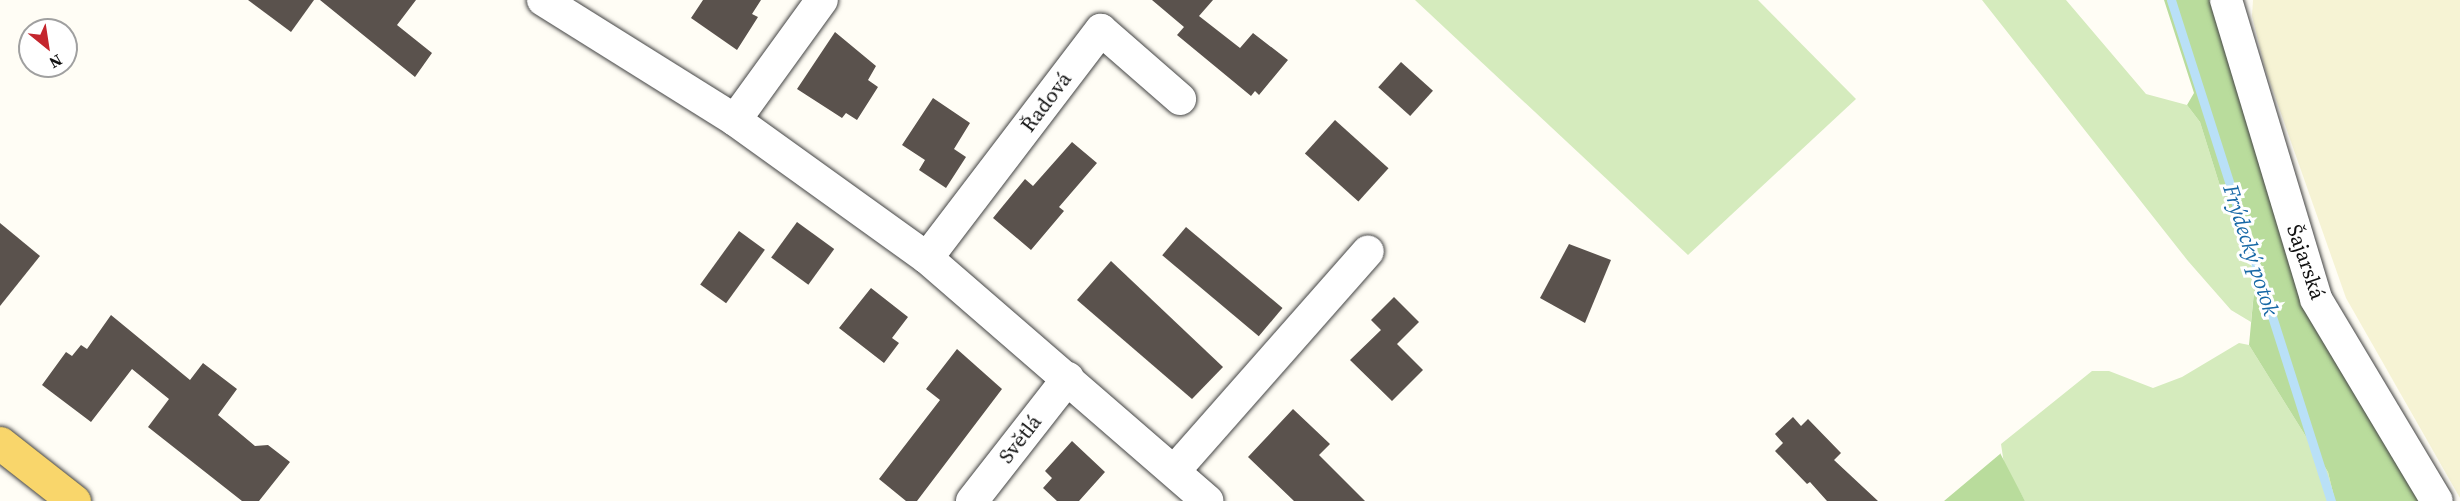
<!DOCTYPE html>
<meta charset="utf-8">
<style>
body{margin:0}
#map{position:relative;width:2460px;height:501px;overflow:hidden;background:#fffdf5;font-family:"Source Serif 4",serif}
div>[style]{position:absolute}
[style*='--x']{left:calc(var(--x)*1px);top:calc(var(--y)*1px);width:calc(var(--w)*1px);rotate:calc(var(--a)*1deg)}
.farmland>*{inset:0;background:#f6f3d4}
.green>*{inset:0;background:#d5ebbd}
.forest>*{inset:0;background:#b9dc9c}
.stream>*{height:9px;margin:-4.5px;padding:0 4.5px;transform-origin:4.5px;border-radius:4.5px;background:#b9e0f7}
.building>*{inset:0;background:#5a524d;transform-origin:0 0}
.roads{filter:drop-shadow(0 0 2px #444) drop-shadow(0 0 2px #444)}
.minor>*{height:32px;margin:-16px;padding:0 16px;transform-origin:16px;border-radius:16px;background:#fff}
.major>*{height:33px;margin:-16.5px;padding:0 16.5px;transform-origin:16.5px;border-radius:16.5px;background:#f9d66b}
span{translate:-50% -50%;white-space:nowrap;text-align:center;line-height:1.15;-webkit-text-stroke:6px #fff;paint-order:stroke}
.street-label{font-size:21px;color:#111}
.water-label{font-size:22px;color:#1768a6;font-style:italic}
.north{position:absolute;left:18px;top:18px;width:60px;height:60px;box-sizing:border-box;background:#fff;border:2px solid #a0a0a0;border-radius:50%;rotate:150deg;font-size:16px;font-weight:700;line-height:24px;text-align:center;color:#111}
.north::after{content:'';display:block;margin:auto;width:21px;height:27px;background:#c4262e;clip-path:polygon(50% 0,100% 100%,50% 72%,0 100%)}
</style>
<div id="map">
<div class="farmland">
<i style="clip-path:polygon(2253px 0,2460px 0,2460px 498px,2346px 298px,2265px 68px,2252px 16px)"></i>
</div>
<div class="green">
<i style="clip-path:polygon(1415px 0,1758px 0,1856px 99px,1688px 255px)"></i>
<i style="clip-path:polygon(1982px 0,2066px 0,2146px 94px,2187px 105px,2200px 122px,2225px 202px,2256px 270px,2251px 322px,2231px 310px,2188px 261px)"></i>
<i style="clip-path:polygon(2239px 343px,2249px 345px,2328px 472px,2335px 501px,2025px 501px,2004px 464px,2001px 444px,2092px 371px,2109px 371px,2153px 388px,2182px 377px)"></i>
</div>
<div class="forest">
<i style="clip-path:polygon(2164px 0,2216px 0,2309px 304px,2424px 501px,2335px 501px,2328px 472px,2249px 345px,2256px 270px,2225px 202px,2200px 122px,2187px 105px,2194px 93px)"></i>
<i style="clip-path:polygon(2000px 453px,2025px 501px,1944px 501px,2000px 454px)"></i>
</div>
<div class="stream">
<i style="--x:2171;--y:0;--w:526;--a:72.29"></i>
</div>
<div class="building">
<i style="clip-path:polygon(248px 0,314px 0,291px 32px)"></i>
<i style="clip-path:polygon(320px 0,416px 0,397px 25px,432px 53px,415px 77px)"></i>
<i style="clip-path:polygon(703px 0,761px 0,752px 14px,758px 17px,737px 50px,691px 18px)"></i>
<i style="clip-path:polygon(1152px 0,1213px 0,1199px 16px,1240px 48px,1253px 33px,1288px 60px,1259px 95px,1255px 91px,1251px 96px,1177px 35px,1184px 27px)"></i>
<i style="clip-path:polygon(835px 32px,876px 66px,868px 80px,878px 87px,857px 120px,846px 113px,842px 118px,797px 89px)"></i>
<i style="left:1401px;top:62px;width:43px;height:34px;rotate:42deg"></i>
<i style="clip-path:polygon(933px 98px,970px 123px,954px 149px,966px 157px,946px 188px,919px 170px,925px 160px,902px 145px)"></i>
<i style="left:1335px;top:120px;width:72px;height:45px;rotate:42deg"></i>
<i style="clip-path:polygon(1072px 142px,1097px 163px,1059px 207px,1064px 211px,1031px 250px,993px 218px,1025px 179px,1033px 186px)"></i>
<i style="left:797px;top:222px;width:46px;height:44px;rotate:36deg"></i>
<i style="clip-path:polygon(0 223px,40px 256px,0 306px)"></i>
<i style="left:1186px;top:227px;width:126px;height:37px;rotate:40deg"></i>
<i style="left:739px;top:231px;width:32px;height:66px;rotate:36deg"></i>
<i style="clip-path:polygon(1569px 244px,1611px 260px,1585px 323px,1540px 298px)"></i>
<i style="clip-path:polygon(1111px 261px,1223px 367px,1192px 399px,1077px 300px)"></i>
<i style="clip-path:polygon(871px 288px,908px 317px,892px 338px,899px 343px,884px 363px,839px 328px)"></i>
<i style="clip-path:polygon(1394px 297px,1419px 322px,1397px 344px,1423px 370px,1392px 401px,1350px 360px,1381px 330px,1371px 320px)"></i>
<i style="clip-path:polygon(111px 315px,190px 380px,203px 363px,237px 389px,218px 415px,255px 446px,268px 445px,290px 462px,259px 501px,242px 501px,148px 427px,169px 399px,132px 369px,91px 422px,42px 385px,66px 352px,72px 356px,81px 345px,87px 349px)"></i>
<i style="clip-path:polygon(957px 349px,1002px 389px,917px 501px,906px 501px,879px 479px,940px 400px,926px 389px)"></i>
<i style="clip-path:polygon(1293px 409px,1330px 444px,1319px 455px,1365px 501px,1294px 501px,1248px 457px)"></i>
<i style="clip-path:polygon(1793px 417px,1801px 426px,1808px 419px,1841px 453px,1834px 460px,1878px 501px,1827px 501px,1810px 482px,1807px 484px,1775px 451px,1783px 443px,1775px 434px)"></i>
<i style="clip-path:polygon(1072px 441px,1105px 472px,1079px 501px,1057px 501px,1043px 488px,1052px 478px,1045px 471px)"></i>
</div>
<div class="roads">
<div class="minor">
<i style="--x:543;--y:0;--w:226;--a:32"></i>
<i style="--x:735;--y:120;--w:236;--a:35.7"></i>
<i style="--x:927;--y:258;--w:371;--a:40.9"></i>
<i style="--x:2226;--y:0;--w:312;--a:73.2"></i>
<i style="--x:2316;--y:299;--w:235;--a:59.1"></i>
<i style="--x:735;--y:120;--w:148;--a:-54.1"></i>
<i style="--x:927;--y:258;--w:287;--a:-52.7"></i>
<i style="--x:1101;--y:30;--w:105;--a:41.1"></i>
<i style="--x:1176;--y:469;--w:290;--a:-48.6"></i>
<i style="--x:972;--y:501;--w:156;--a:-52"></i>
</div>
<div class="major">
<i style="--x:0;--y:443;--w:94;--a:38.1"></i>
</div>
</div>
<div class="street-label">
<span style="left:1046px;top:102px;rotate:-53deg">Řadová</span>
<span style="left:2306px;top:262px;rotate:71deg">Šajarská</span>
<span style="left:1020px;top:439px;rotate:-52deg">Světlá</span>
</div>
<div class="water-label">
<span style="left:2251px;top:250px;rotate:72deg">Frýdecký potok</span>
</div>
<div class="north">N</div>
</div>
